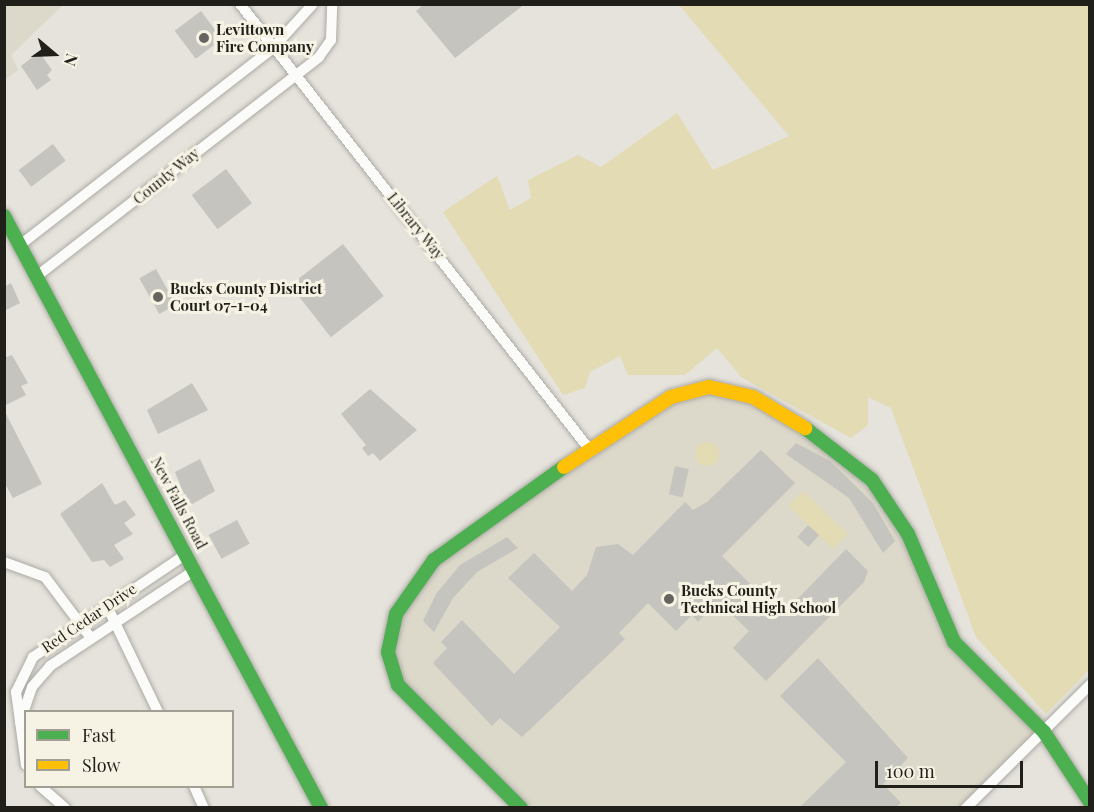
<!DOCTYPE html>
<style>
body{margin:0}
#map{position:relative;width:1094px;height:812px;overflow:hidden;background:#e5e3db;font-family:"Playfair Display",serif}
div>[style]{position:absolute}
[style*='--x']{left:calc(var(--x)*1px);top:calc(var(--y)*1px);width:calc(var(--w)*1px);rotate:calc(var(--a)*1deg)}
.built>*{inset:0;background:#dcd8ca}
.green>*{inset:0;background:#e3dbb4;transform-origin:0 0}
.round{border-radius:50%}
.building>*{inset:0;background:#c5c4be;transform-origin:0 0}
.roads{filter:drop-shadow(0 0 2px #acaaa5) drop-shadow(0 0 2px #acaaa5)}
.street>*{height:10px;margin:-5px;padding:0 5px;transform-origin:5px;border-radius:5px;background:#fbfbfa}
.fast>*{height:14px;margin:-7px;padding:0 7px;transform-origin:7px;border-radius:7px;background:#4caf50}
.slow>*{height:14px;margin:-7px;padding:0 7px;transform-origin:7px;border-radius:7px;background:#ffc107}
.dots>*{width:16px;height:16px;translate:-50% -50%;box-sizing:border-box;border:3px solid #f7f3e4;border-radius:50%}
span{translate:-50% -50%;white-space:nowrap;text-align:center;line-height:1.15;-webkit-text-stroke:6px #f7f3e4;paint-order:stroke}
.poi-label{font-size:15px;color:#201f1a;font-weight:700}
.left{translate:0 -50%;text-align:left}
.street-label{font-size:15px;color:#201f1a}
.frame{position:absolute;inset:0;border:6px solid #201f1a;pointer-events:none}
.legend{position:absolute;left:24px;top:710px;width:210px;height:78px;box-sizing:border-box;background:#f7f3e4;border:2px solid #a19e93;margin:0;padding:8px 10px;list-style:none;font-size:18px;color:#201f1a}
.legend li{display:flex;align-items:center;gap:12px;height:30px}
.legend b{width:30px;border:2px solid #a19e93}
.north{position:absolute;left:24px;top:24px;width:60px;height:60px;-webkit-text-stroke:4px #f7f3e4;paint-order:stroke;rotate:109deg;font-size:16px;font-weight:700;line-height:24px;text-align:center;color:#201f1a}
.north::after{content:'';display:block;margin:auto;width:21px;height:27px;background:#201f1a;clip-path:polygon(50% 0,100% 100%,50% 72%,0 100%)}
.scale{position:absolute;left:875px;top:761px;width:148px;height:27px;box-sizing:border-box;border:3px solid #201f1a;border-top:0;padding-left:8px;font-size:18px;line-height:21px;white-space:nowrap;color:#201f1a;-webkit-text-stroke:4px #f7f3e4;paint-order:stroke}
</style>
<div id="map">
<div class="built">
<i style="clip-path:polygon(5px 4px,63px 5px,11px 55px,18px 70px,5px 80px)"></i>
<i style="clip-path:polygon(732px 390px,824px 440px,884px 494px,943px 624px,1044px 732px,968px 807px,521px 808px,405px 693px,388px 638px,434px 560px,671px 397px)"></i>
</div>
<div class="green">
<i style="clip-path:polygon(679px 5px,1089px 5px,1089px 670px,1046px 714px,976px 637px,891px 408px,868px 397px,868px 425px,851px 438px,741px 377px,717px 348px,685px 375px,628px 375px,620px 356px,590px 372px,585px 388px,563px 395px,443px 212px,497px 176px,510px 210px,531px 198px,528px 180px,578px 155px,601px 167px,677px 113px,713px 170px,789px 136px)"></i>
<i class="round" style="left:695px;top:442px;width:24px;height:24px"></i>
<i style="left:803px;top:491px;width:62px;height:21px;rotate:44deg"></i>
</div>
<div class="building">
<i style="clip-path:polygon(424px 4px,525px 4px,455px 58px,416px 11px)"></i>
<i style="left:201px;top:11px;width:35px;height:33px;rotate:53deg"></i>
<i style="clip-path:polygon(39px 52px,52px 70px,47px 75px,51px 80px,37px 90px,21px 66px)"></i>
<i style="left:53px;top:144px;width:21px;height:43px;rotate:53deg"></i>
<i style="left:226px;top:169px;width:43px;height:43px;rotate:53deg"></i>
<i style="left:343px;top:244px;width:66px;height:67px;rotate:52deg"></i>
<i style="left:156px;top:269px;width:41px;height:19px;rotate:61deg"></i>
<i style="clip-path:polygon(11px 283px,20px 303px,4px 311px,4px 287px)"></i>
<i style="clip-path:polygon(12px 355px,28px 383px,21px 386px,26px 395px,4px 406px,4px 358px)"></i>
<i style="clip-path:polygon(192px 383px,208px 410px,158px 434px,147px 410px)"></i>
<i style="clip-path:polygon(370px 389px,417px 430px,380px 461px,373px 453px,368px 456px,362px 448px,366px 445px,341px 414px)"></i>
<i style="clip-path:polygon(4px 410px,42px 484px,13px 498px,4px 482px)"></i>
<i style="clip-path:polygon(796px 443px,830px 461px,873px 503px,895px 541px,883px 553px,849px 498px,786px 454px)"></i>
<i style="clip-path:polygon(761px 450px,795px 483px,722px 556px,782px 615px,846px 549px,868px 571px,864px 582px,766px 681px,733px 648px,749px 631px,718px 601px,698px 622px,692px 615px,676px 631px,648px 603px,619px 633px,625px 639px,522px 737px,500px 718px,492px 726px,433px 663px,447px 648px,441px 642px,462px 620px,514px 674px,560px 627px,508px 578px,534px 553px,572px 591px,587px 575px,596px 547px,618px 544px,633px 555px,685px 502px,693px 510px,707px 502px)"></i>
<i style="clip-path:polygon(200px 459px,215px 491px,189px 506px,175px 472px)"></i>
<i style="left:675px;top:466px;width:14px;height:29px;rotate:12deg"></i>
<i style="clip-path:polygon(102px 483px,115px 505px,125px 500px,136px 515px,124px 523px,133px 534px,114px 545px,124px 559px,110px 567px,104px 560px,92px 562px,60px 514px)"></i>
<i style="left:237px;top:520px;width:27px;height:32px;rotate:62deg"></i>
<i style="left:808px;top:525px;width:15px;height:16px;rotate:42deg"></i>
<i style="clip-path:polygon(507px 537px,518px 548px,477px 572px,453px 598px,434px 632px,423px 621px,436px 594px,460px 565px)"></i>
<i style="clip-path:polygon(818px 658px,908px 758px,883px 784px,901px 803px,896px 807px,800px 807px,846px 762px,780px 696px)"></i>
</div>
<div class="roads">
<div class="street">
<i style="--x:240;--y:4;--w:567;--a:51.88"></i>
<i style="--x:20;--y:245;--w:321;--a:-37.9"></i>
<i style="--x:273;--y:48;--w:59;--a:-47.7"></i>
<i style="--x:37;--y:276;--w:357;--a:-37.8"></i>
<i style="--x:319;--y:57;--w:21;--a:-55"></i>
<i style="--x:331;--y:40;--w:36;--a:-88"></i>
<i style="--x:4;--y:562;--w:44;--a:20.1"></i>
<i style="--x:45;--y:577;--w:76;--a:53"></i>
<i style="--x:107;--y:606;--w:118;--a:64.3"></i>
<i style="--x:20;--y:722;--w:37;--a:-71"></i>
<i style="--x:32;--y:687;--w:28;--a:-49"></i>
<i style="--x:50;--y:666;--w:174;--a:-33.5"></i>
<i style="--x:26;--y:765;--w:74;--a:-97.8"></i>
<i style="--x:16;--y:692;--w:39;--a:-64"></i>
<i style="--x:33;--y:657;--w:184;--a:-33.9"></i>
<i style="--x:40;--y:786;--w:33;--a:41"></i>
<i style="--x:194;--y:786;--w:24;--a:66"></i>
<i style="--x:966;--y:808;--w:175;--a:-44.8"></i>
</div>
<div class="fast">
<i style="--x:4;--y:216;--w:672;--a:61.83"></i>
<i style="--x:805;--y:428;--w:85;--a:37.8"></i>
<i style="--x:872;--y:480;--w:65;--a:56.3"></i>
<i style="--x:908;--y:534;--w:117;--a:66.9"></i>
<i style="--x:954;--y:642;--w:127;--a:45"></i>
<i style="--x:1044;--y:732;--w:84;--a:56.7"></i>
<i style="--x:521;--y:808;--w:174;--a:-135"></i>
<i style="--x:398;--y:685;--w:34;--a:-107"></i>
<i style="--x:388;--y:652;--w:39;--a:-78"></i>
<i style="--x:396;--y:614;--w:66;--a:-54.9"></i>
<i style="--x:434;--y:560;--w:160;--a:-35.6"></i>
</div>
<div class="slow">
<i style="--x:564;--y:467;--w:128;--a:-33.2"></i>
<i style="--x:671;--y:397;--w:39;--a:-15"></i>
<i style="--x:709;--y:387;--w:45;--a:12.8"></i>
<i style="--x:753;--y:397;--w:61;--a:30.8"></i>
</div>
</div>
<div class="dots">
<i style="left:204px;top:38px;background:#65645e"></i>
<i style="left:158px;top:297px;background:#65645e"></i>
<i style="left:669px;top:599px;background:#65645e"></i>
</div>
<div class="poi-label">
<span class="left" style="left:216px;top:38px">Levittown<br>Fire Company</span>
<span class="left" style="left:170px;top:297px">Bucks County District<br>Court 07-1-04</span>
<span class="left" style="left:681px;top:599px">Bucks County<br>Technical High School</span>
</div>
<div class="street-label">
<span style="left:166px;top:176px;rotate:-39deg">County Way</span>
<span style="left:416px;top:226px;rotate:51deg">Library Way</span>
<span style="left:179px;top:503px;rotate:62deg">New Falls Road</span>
<span style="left:89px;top:618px;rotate:-34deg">Red Cedar Drive</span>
</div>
<div class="frame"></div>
<ul class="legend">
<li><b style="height:8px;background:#4caf50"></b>Fast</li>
<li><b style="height:8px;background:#ffc107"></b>Slow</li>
</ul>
<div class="north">N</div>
<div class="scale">100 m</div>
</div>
